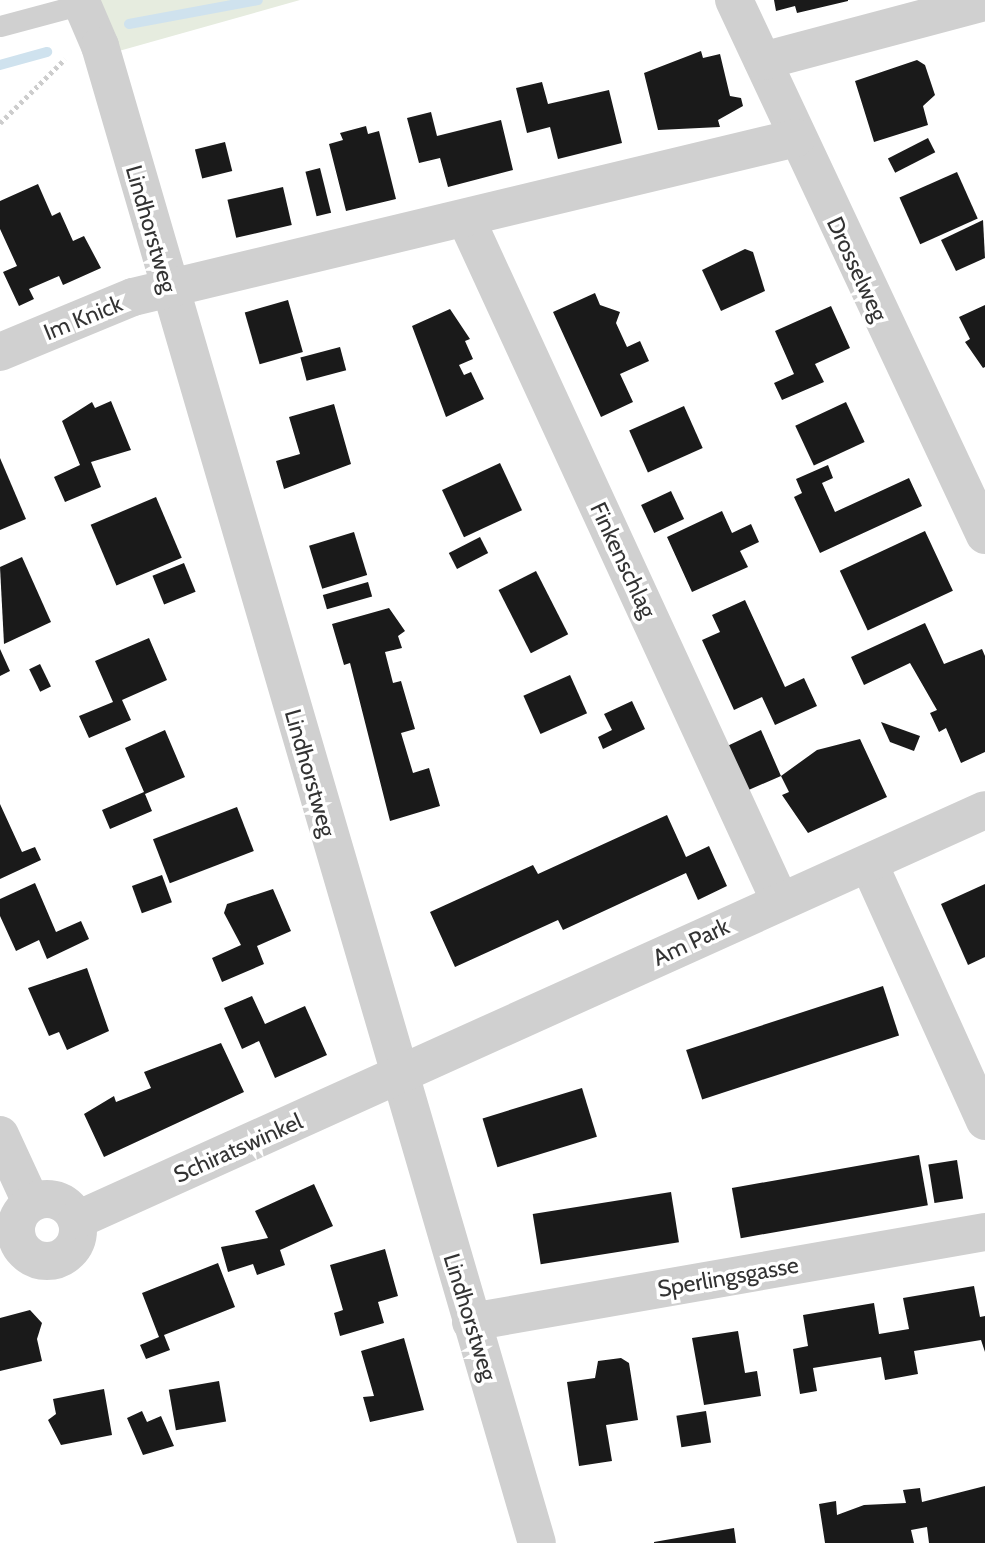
<!DOCTYPE html>
<style>
body{margin:0}
#map{position:relative;width:985px;height:1543px;overflow:hidden;background:#fff;font-family:Cabin,sans-serif}
div>[style]{position:absolute}
[style*='--x']{left:calc(var(--x)*1px);top:calc(var(--y)*1px);width:calc(var(--w)*1px);rotate:calc(var(--a)*1deg)}
.green>*{inset:0;background:#e6ecdf}
.stream>*{height:10px;margin:-5px;padding:0 5px;transform-origin:5px;border-radius:5px;background:#cfe2ee}
.building>*{inset:0;background:#1a1a1a;transform-origin:0 0}
.path>*{height:4.5px;margin-top:-2.25px;transform-origin:0;background:repeating-linear-gradient(90deg,#cdcdcd 0 3.5px,transparent 0 7px)}
.service>*{height:21px;margin:-10.5px;padding:0 10.5px;transform-origin:10.5px;border-radius:10.5px;background:#d0d0d0}
.minor>*{height:38px;margin:-19px;padding:0 19px;transform-origin:19px;border-radius:19px;background:#d0d0d0}
.minor>.ring{margin:-19px;padding:0;box-sizing:content-box;background:none;border:38px solid #d0d0d0;border-radius:50%}
span{translate:-50% -50%;white-space:nowrap;text-align:center;line-height:1.15;-webkit-text-stroke:7px #fff;paint-order:stroke}
.street-label{font-size:23px;color:#333}
</style>
<div id="map">
<div class="green">
<i style="clip-path:polygon(75px 0,300px 0,94px 58px)"></i>
</div>
<div class="stream">
<i style="--x:129;--y:24;--w:131;--a:-10.5"></i>
<i style="--x:0;--y:65;--w:49;--a:-15.5"></i>
</div>
<div class="building">
<i style="clip-path:polygon(774px 0,848px 0,848px 1px,797px 13px,795px 6px,776px 11px)"></i>
<i style="clip-path:polygon(701px 51px,703px 58px,720px 54px,730px 96px,741px 98px,743px 106px,718px 120px,720px 127px,658px 130px,644px 73px)"></i>
<i style="clip-path:polygon(917px 60px,925px 65px,935px 95px,923px 106px,928px 125px,874px 142px,855px 81px)"></i>
<i style="clip-path:polygon(542px 82px,548px 104px,609px 90px,622px 143px,558px 159px,550px 127px,527px 133px,516px 88px)"></i>
<i style="clip-path:polygon(431px 112px,437px 136px,501px 120px,513px 170px,448px 187px,440px 158px,419px 163px,407px 118px)"></i>
<i style="clip-path:polygon(366px 126px,368px 134px,379px 131px,396px 199px,346px 211px,329px 144px,343px 140px,340px 133px)"></i>
<i style="left:928px;top:138px;width:16px;height:45px;rotate:63deg"></i>
<i style="left:225px;top:142px;width:30px;height:31px;rotate:76deg"></i>
<i style="left:320px;top:168px;width:46px;height:15px;rotate:76deg"></i>
<i style="left:957px;top:172px;width:51px;height:63px;rotate:66deg"></i>
<i style="clip-path:polygon(38px 184px,52px 216px,60px 212px,73px 241px,84px 236px,101px 268px,63px 285px,59px 276px,29px 289px,34px 299px,19px 306px,3px 272px,17px 266px,0 229px,0 201px)"></i>
<i style="left:283px;top:187px;width:39px;height:57px;rotate:77deg"></i>
<i style="clip-path:polygon(983px 220px,985px 258px,956px 271px,941px 240px)"></i>
<i style="clip-path:polygon(745px 249px,753px 252px,765px 291px,721px 311px,702px 270px)"></i>
<i style="clip-path:polygon(595px 293px,600px 305px,620px 312px,616px 323px,627px 347px,640px 341px,649px 361px,620px 374px,633px 402px,601px 417px,553px 312px)"></i>
<i style="left:288px;top:300px;width:54px;height:45px;rotate:74deg"></i>
<i style="clip-path:polygon(985px 305px,985px 367px,983px 368px,965px 342px,970px 339px,959px 317px)"></i>
<i style="clip-path:polygon(831px 306px,850px 348px,815px 364px,824px 382px,782px 400px,774px 383px,794px 374px,775px 331px)"></i>
<i style="clip-path:polygon(450px 309px,470px 339px,465px 341px,473px 359px,459px 365px,464px 375px,471px 372px,484px 399px,446px 417px,412px 326px)"></i>
<i style="left:340px;top:347px;width:24px;height:41px;rotate:75deg"></i>
<i style="clip-path:polygon(111px 401px,131px 450px,91px 462px,101px 487px,65px 502px,54px 477px,80px 465px,62px 421px,92px 402px,95px 408px)"></i>
<i style="left:846px;top:402px;width:44px;height:56px;rotate:65deg"></i>
<i style="clip-path:polygon(334px 404px,351px 464px,284px 489px,276px 461px,300px 454px,289px 417px)"></i>
<i style="left:684px;top:406px;width:46px;height:60px;rotate:66deg"></i>
<i style="clip-path:polygon(0 458px,26px 519px,0 530px)"></i>
<i style="left:500px;top:463px;width:52px;height:64px;rotate:65deg"></i>
<i style="clip-path:polygon(828px 465px,833px 478px,822px 483px,835px 512px,909px 478px,922px 506px,820px 553px,794px 497px,802px 493px,796px 479px)"></i>
<i style="left:671px;top:491px;width:31px;height:33px;rotate:65deg"></i>
<i style="left:156px;top:497px;width:66px;height:71px;rotate:67deg"></i>
<i style="clip-path:polygon(722px 511px,732px 533px,751px 524px,759px 542px,740px 551px,748px 567px,692px 592px,667px 537px)"></i>
<i style="left:925px;top:531px;width:66px;height:94px;rotate:65deg"></i>
<i style="left:354px;top:532px;width:45px;height:47px;rotate:73deg"></i>
<i style="left:480px;top:537px;width:18px;height:35px;rotate:63deg"></i>
<i style="clip-path:polygon(22px 557px,51px 622px,4px 644px,0 567px)"></i>
<i style="left:184px;top:563px;width:31px;height:34px;rotate:68deg"></i>
<i style="left:536px;top:571px;width:71px;height:42px;rotate:63deg"></i>
<i style="left:368px;top:582px;width:15px;height:47px;rotate:74deg"></i>
<i style="clip-path:polygon(745px 600px,785px 687px,804px 678px,817px 706px,775px 725px,762px 697px,734px 710px,702px 640px,720px 632px,712px 615px)"></i>
<i style="clip-path:polygon(389px 608px,405px 631px,398px 636px,402px 648px,385px 652px,393px 683px,401px 681px,415px 729px,401px 733px,413px 773px,429px 768px,440px 806px,390px 821px,350px 663px,344px 665px,332px 624px)"></i>
<i style="clip-path:polygon(925px 623px,944px 664px,982px 649px,985px 656px,985px 752px,961px 763px,946px 728px,939px 732px,930px 713px,937px 710px,910px 663px,864px 685px,851px 657px)"></i>
<i style="clip-path:polygon(149px 638px,167px 680px,122px 700px,131px 720px,89px 738px,79px 716px,113px 702px,95px 661px)"></i>
<i style="clip-path:polygon(0 649px,10px 671px,0 676px)"></i>
<i style="left:40px;top:664px;width:25px;height:12px;rotate:64deg"></i>
<i style="left:570px;top:675px;width:42px;height:51px;rotate:66deg"></i>
<i style="clip-path:polygon(632px 701px,645px 729px,603px 749px,598px 737px,612px 730px,604px 714px)"></i>
<i style="clip-path:polygon(881px 722px,920px 736px,914px 751px,890px 742px)"></i>
<i style="clip-path:polygon(165px 730px,185px 777px,145px 794px,152px 811px,110px 829px,102px 810px,144px 792px,125px 748px)"></i>
<i style="clip-path:polygon(761px 730px,781px 776px,817px 750px,860px 739px,887px 797px,808px 833px,782px 795px,789px 792px,781px 776px,744px 792px,723px 748px)"></i>
<i style="clip-path:polygon(0 804px,22px 852px,35px 847px,41px 860px,0 879px)"></i>
<i style="left:237px;top:807px;width:47px;height:90px;rotate:69deg"></i>
<i style="clip-path:polygon(667px 815px,686px 857px,709px 846px,727px 886px,698px 900px,686px 873px,563px 930px,558px 920px,455px 967px,430px 912px,533px 865px,538px 874px)"></i>
<i style="left:162px;top:875px;width:29px;height:32px;rotate:70deg"></i>
<i style="clip-path:polygon(35px 883px,56px 932px,81px 921px,89px 939px,47px 959px,39px 940px,16px 951px,0 916px,0 899px)"></i>
<i style="clip-path:polygon(985px 884px,985px 957px,968px 965px,941px 904px)"></i>
<i style="clip-path:polygon(273px 889px,291px 931px,257px 946px,264px 964px,222px 982px,212px 958px,241px 945px,224px 913px,227px 904px)"></i>
<i style="clip-path:polygon(87px 968px,109px 1031px,67px 1050px,59px 1032px,49px 1036px,28px 988px)"></i>
<i style="left:883px;top:986px;width:52px;height:207px;rotate:72deg"></i>
<i style="clip-path:polygon(252px 996px,265px 1024px,305px 1006px,327px 1055px,275px 1078px,259px 1041px,242px 1049px,224px 1008px)"></i>
<i style="clip-path:polygon(221px 1043px,244px 1092px,104px 1157px,84px 1114px,114px 1096px,116px 1102px,151px 1088px,144px 1072px)"></i>
<i style="left:582px;top:1088px;width:51px;height:104px;rotate:73deg"></i>
<i style="left:919px;top:1155px;width:51px;height:190px;rotate:80deg"></i>
<i style="left:957px;top:1160px;width:39px;height:29px;rotate:81deg"></i>
<i style="clip-path:polygon(314px 1184px,333px 1226px,280px 1250px,285px 1265px,257px 1275px,253px 1264px,228px 1272px,221px 1247px,268px 1238px,255px 1211px)"></i>
<i style="left:671px;top:1192px;width:51px;height:140px;rotate:81deg"></i>
<i style="clip-path:polygon(385px 1249px,398px 1296px,378px 1302px,384px 1323px,340px 1336px,334px 1313px,343px 1310px,330px 1265px)"></i>
<i style="clip-path:polygon(218px 1263px,235px 1307px,164px 1335px,170px 1350px,146px 1359px,140px 1345px,159px 1337px,142px 1293px)"></i>
<i style="clip-path:polygon(974px 1286px,980px 1317px,985px 1316px,985px 1352px,981px 1340px,914px 1351px,918px 1374px,885px 1380px,881px 1357px,813px 1368px,817px 1391px,800px 1394px,793px 1349px,808px 1346px,803px 1315px,874px 1303px,879px 1334px,909px 1329px,903px 1298px)"></i>
<i style="clip-path:polygon(30px 1310px,42px 1323px,37px 1339px,42px 1361px,0 1371px,0 1318px)"></i>
<i style="clip-path:polygon(738px 1331px,745px 1373px,757px 1371px,761px 1396px,704px 1405px,692px 1338px)"></i>
<i style="clip-path:polygon(404px 1338px,424px 1410px,370px 1422px,363px 1397px,374px 1396px,361px 1351px)"></i>
<i style="clip-path:polygon(621px 1358px,629px 1363px,638px 1420px,606px 1425px,612px 1461px,579px 1466px,567px 1382px,595px 1378px,598px 1361px)"></i>
<i style="left:219px;top:1381px;width:41px;height:51px;rotate:80deg"></i>
<i style="clip-path:polygon(104px 1389px,112px 1435px,61px 1445px,48px 1420px,56px 1414px,53px 1399px)"></i>
<i style="clip-path:polygon(142px 1411px,147px 1422px,161px 1416px,174px 1446px,143px 1455px,127px 1418px)"></i>
<i style="left:706px;top:1411px;width:32px;height:30px;rotate:81deg"></i>
<i style="clip-path:polygon(985px 1486px,985px 1543px,929px 1543px,927px 1527px,911px 1530px,914px 1543px,825px 1543px,819px 1504px,836px 1501px,837px 1515px,864px 1505px,906px 1503px,903px 1490px,920px 1488px,922px 1502px)"></i>
<i style="clip-path:polygon(734px 1528px,736px 1543px,654px 1543px,654px 1542px)"></i>
</div>
<div class="path">
<i style="--x:0;--y:123;--w:91;--a:-44.6"></i>
</div>
<div class="service">
<i style="--x:0;--y:26;--w:85;--a:-15"></i>
</div>
<div class="minor">
<i style="--x:734;--y:0;--w:591;--a:64.87"></i>
<i style="--x:82;--y:4;--w:46;--a:66.8"></i>
<i style="--x:100;--y:46;--w:1559;--a:73.73"></i>
<i style="--x:763;--y:61;--w:230;--a:-14.9"></i>
<i style="--x:466;--y:219;--w:751;--a:65.28"></i>
<i style="--x:0;--y:352;--w:144;--a:-22.5"></i>
<i style="--x:133;--y:297;--w:682;--a:-13.49"></i>
<i style="--x:869;--y:864;--w:282;--a:65.7"></i>
<i style="--x:0;--y:1135;--w:74;--a:65.2"></i>
<i class="ring" style="left:16px;top:1199px;width:24px;height:24px"></i>
<i style="--x:77;--y:1220;--w:996;--a:-24.3"></i>
<i style="--x:471;--y:1322;--w:522;--a:-9.93"></i>
</div>
<div class="street-label">
<span style="left:151px;top:229px;rotate:74deg">Lindhorstweg</span>
<span style="left:857px;top:269px;rotate:65deg">Drosselweg</span>
<span style="left:83px;top:318px;rotate:-22deg">Im Knick</span>
<span style="left:623px;top:560px;rotate:65deg">Finkenschlag</span>
<span style="left:310px;top:773px;rotate:74deg">Lindhorstweg</span>
<span style="left:691px;top:942px;rotate:-25deg">Am Park</span>
<span style="left:238px;top:1148px;rotate:-24deg">Schiratswinkel</span>
<span style="left:728px;top:1277px;rotate:-10deg">Sperlingsgasse</span>
<span style="left:470px;top:1317px;rotate:73deg">Lindhorstweg</span>
</div>
</div>
